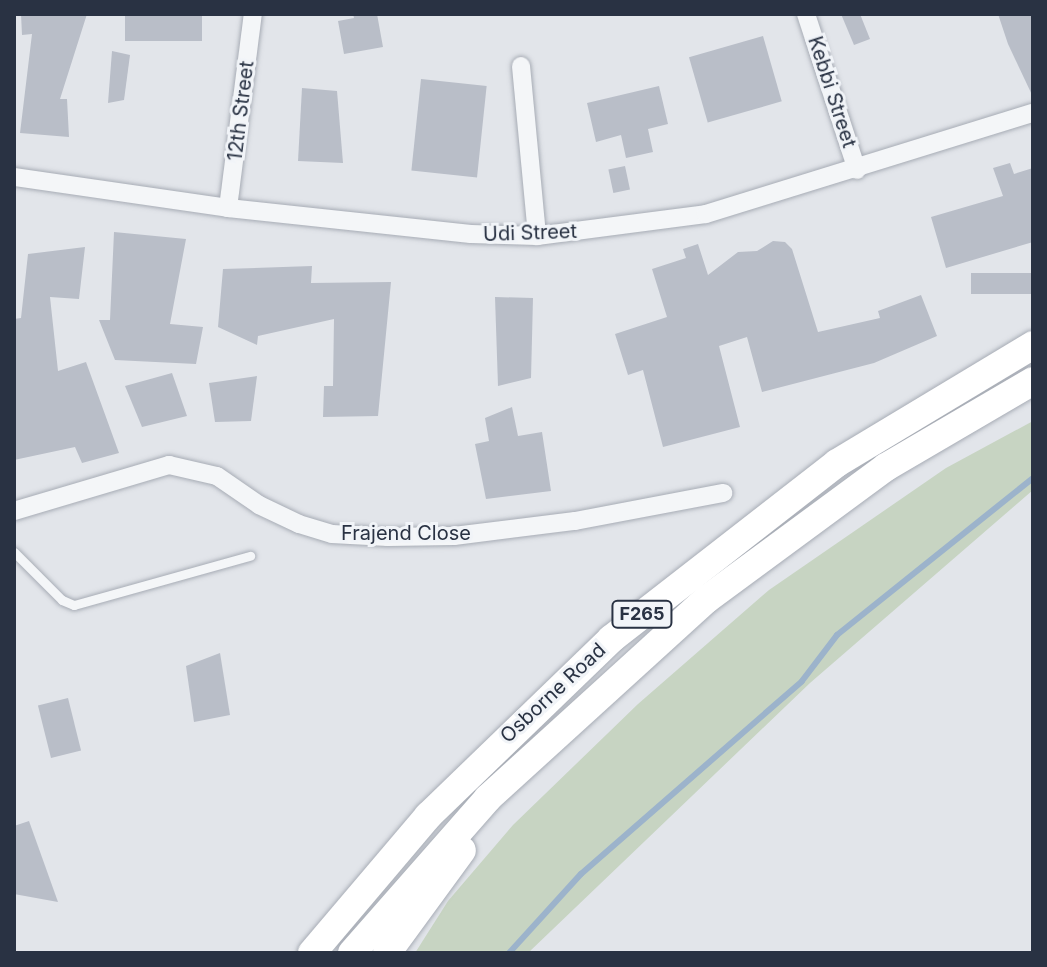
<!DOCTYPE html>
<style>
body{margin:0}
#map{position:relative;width:1047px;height:967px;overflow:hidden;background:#e2e5ea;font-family:Inter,sans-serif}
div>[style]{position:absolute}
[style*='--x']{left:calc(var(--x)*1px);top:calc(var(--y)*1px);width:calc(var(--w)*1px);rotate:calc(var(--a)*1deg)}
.green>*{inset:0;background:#c7d4c2}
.stream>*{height:6px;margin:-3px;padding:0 3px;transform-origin:3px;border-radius:3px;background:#9cb3cb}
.building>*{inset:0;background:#b9bec8;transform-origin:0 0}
.roads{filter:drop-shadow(0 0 2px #a7acb5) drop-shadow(0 0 2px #a7acb5)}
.service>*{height:9px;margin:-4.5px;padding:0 4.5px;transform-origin:4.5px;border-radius:4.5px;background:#f4f6f8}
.minor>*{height:18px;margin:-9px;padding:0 9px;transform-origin:9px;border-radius:9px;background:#f4f6f8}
.primary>*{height:28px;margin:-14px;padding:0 14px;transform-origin:14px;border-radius:14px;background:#fff}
span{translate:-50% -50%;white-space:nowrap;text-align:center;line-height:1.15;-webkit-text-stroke:6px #f1f4f8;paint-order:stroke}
.shield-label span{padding:2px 6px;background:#f1f4f8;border:2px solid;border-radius:6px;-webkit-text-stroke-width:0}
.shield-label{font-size:18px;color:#293243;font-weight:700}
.street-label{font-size:20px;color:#293243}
.frame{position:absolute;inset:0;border:16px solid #293243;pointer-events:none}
</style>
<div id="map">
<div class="green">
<i style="clip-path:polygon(1033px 421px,1033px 490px,810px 683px,528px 953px,415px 953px,448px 901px,513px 825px,638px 704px,769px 590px,946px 468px)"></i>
</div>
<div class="stream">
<i style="--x:509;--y:953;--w:107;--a:-47.7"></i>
<i style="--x:581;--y:874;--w:293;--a:-41.1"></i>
<i style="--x:802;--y:681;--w:58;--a:-52.7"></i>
<i style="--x:837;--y:635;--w:251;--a:-38.7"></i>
</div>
<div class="building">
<i style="clip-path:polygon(21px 14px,87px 14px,60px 99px,67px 99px,69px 137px,20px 133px,32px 34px,22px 35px)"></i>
<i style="left:125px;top:14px;width:77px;height:27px"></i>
<i style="clip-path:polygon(353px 14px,377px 14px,383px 47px,344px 54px,338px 21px,354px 18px)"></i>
<i style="clip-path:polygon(841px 14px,860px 14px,870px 39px,854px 45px)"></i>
<i style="clip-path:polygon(998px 14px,1033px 14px,1033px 97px,1008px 44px)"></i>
<i style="left:763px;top:36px;width:68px;height:77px;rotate:74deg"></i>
<i style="clip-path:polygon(112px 51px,130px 55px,124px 100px,108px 103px)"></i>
<i style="left:421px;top:79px;width:66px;height:92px;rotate:6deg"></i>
<i style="clip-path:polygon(659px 86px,668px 124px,648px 129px,653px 152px,626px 158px,621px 135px,596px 142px,587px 103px)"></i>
<i style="clip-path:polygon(302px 88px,337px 91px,343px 163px,298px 161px)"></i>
<i style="clip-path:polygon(1010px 163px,1014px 174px,1033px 168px,1033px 242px,946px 268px,931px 217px,1003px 196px,993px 168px)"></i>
<i style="left:625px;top:166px;width:24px;height:17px;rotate:78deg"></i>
<i style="clip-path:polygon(114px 232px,186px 239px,170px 324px,203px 327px,196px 364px,115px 360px,99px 320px,110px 320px)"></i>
<i style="clip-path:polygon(773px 241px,785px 242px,792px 249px,818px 332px,880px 318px,878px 311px,921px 295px,937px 336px,874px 363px,762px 392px,747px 337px,719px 346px,740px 427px,663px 447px,643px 370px,628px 375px,615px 334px,667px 317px,652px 269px,686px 258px,683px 249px,698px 244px,708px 275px,738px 252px,757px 251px)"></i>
<i style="clip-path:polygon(85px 247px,79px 299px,50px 297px,58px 371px,86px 362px,119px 453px,82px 463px,75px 447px,14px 460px,14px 319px,21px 318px,28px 254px)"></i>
<i style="clip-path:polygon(312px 266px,311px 283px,391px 282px,378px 416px,323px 417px,324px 386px,333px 386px,334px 319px,258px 336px,257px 345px,218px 327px,223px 269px)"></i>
<i style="left:1033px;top:273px;width:21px;height:62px;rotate:90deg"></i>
<i style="clip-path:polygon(495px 297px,533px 298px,531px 378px,498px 386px)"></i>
<i style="clip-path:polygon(172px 373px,187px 416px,142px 427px,125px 386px)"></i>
<i style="clip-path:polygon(257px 376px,251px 421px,215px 422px,209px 383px)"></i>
<i style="clip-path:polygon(512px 407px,518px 436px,542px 432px,551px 491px,486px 499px,475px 444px,489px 441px,485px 418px)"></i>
<i style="clip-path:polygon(220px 653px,230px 715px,194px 722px,186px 666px)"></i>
<i style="left:68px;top:698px;width:54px;height:31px;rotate:76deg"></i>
<i style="clip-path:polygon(29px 821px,58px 902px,14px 894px,14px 826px)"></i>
</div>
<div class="roads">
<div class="service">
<i style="--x:14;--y:552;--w:68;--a:45"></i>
<i style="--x:62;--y:600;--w:13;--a:23"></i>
<i style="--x:74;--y:605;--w:183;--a:-15.6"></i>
</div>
<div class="minor">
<i style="--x:806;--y:14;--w:164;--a:71.9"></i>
<i style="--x:521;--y:66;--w:171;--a:84.6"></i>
<i style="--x:14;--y:177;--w:216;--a:8.2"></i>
<i style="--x:228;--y:208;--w:244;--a:6.1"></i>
<i style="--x:471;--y:234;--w:66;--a:1.7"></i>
<i style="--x:537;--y:236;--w:170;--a:-7.4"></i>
<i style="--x:706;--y:214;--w:342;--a:-17.2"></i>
<i style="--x:228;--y:208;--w:196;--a:-82.7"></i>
<i style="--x:14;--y:511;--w:162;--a:-16.5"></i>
<i style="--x:169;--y:465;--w:49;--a:12.9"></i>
<i style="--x:217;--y:476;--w:51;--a:34.6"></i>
<i style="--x:259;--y:505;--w:44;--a:25.4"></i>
<i style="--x:299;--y:524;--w:34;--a:17"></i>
<i style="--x:332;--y:534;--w:56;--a:3.1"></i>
<i style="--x:388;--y:537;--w:66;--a:-0.9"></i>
<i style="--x:454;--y:536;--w:122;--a:-7.1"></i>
<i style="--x:575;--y:521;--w:151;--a:-10.7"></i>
</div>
<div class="primary">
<i style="--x:312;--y:953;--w:180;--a:-49.7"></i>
<i style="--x:428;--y:816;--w:255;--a:-44"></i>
<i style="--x:611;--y:639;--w:286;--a:-37.9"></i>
<i style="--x:837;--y:463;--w:229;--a:-31"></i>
<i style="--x:352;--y:953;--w:206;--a:-48.7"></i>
<i style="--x:488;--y:798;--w:296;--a:-42.3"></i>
<i style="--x:707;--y:599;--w:222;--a:-36.4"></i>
<i style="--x:886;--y:467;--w:170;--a:-30.3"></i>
<i style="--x:387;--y:953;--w:127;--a:-53.9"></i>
</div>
</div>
<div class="shield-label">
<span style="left:642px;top:614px">F265</span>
</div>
<div class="street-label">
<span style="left:832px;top:92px;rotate:72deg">Kebbi Street</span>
<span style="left:241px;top:111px;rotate:-83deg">12th Street</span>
<span style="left:530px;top:233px;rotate:-2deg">Udi Street</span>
<span style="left:406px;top:533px">Frajend Close</span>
<span style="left:553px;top:693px;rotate:-43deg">Osborne Road</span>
</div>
<div class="frame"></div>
</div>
